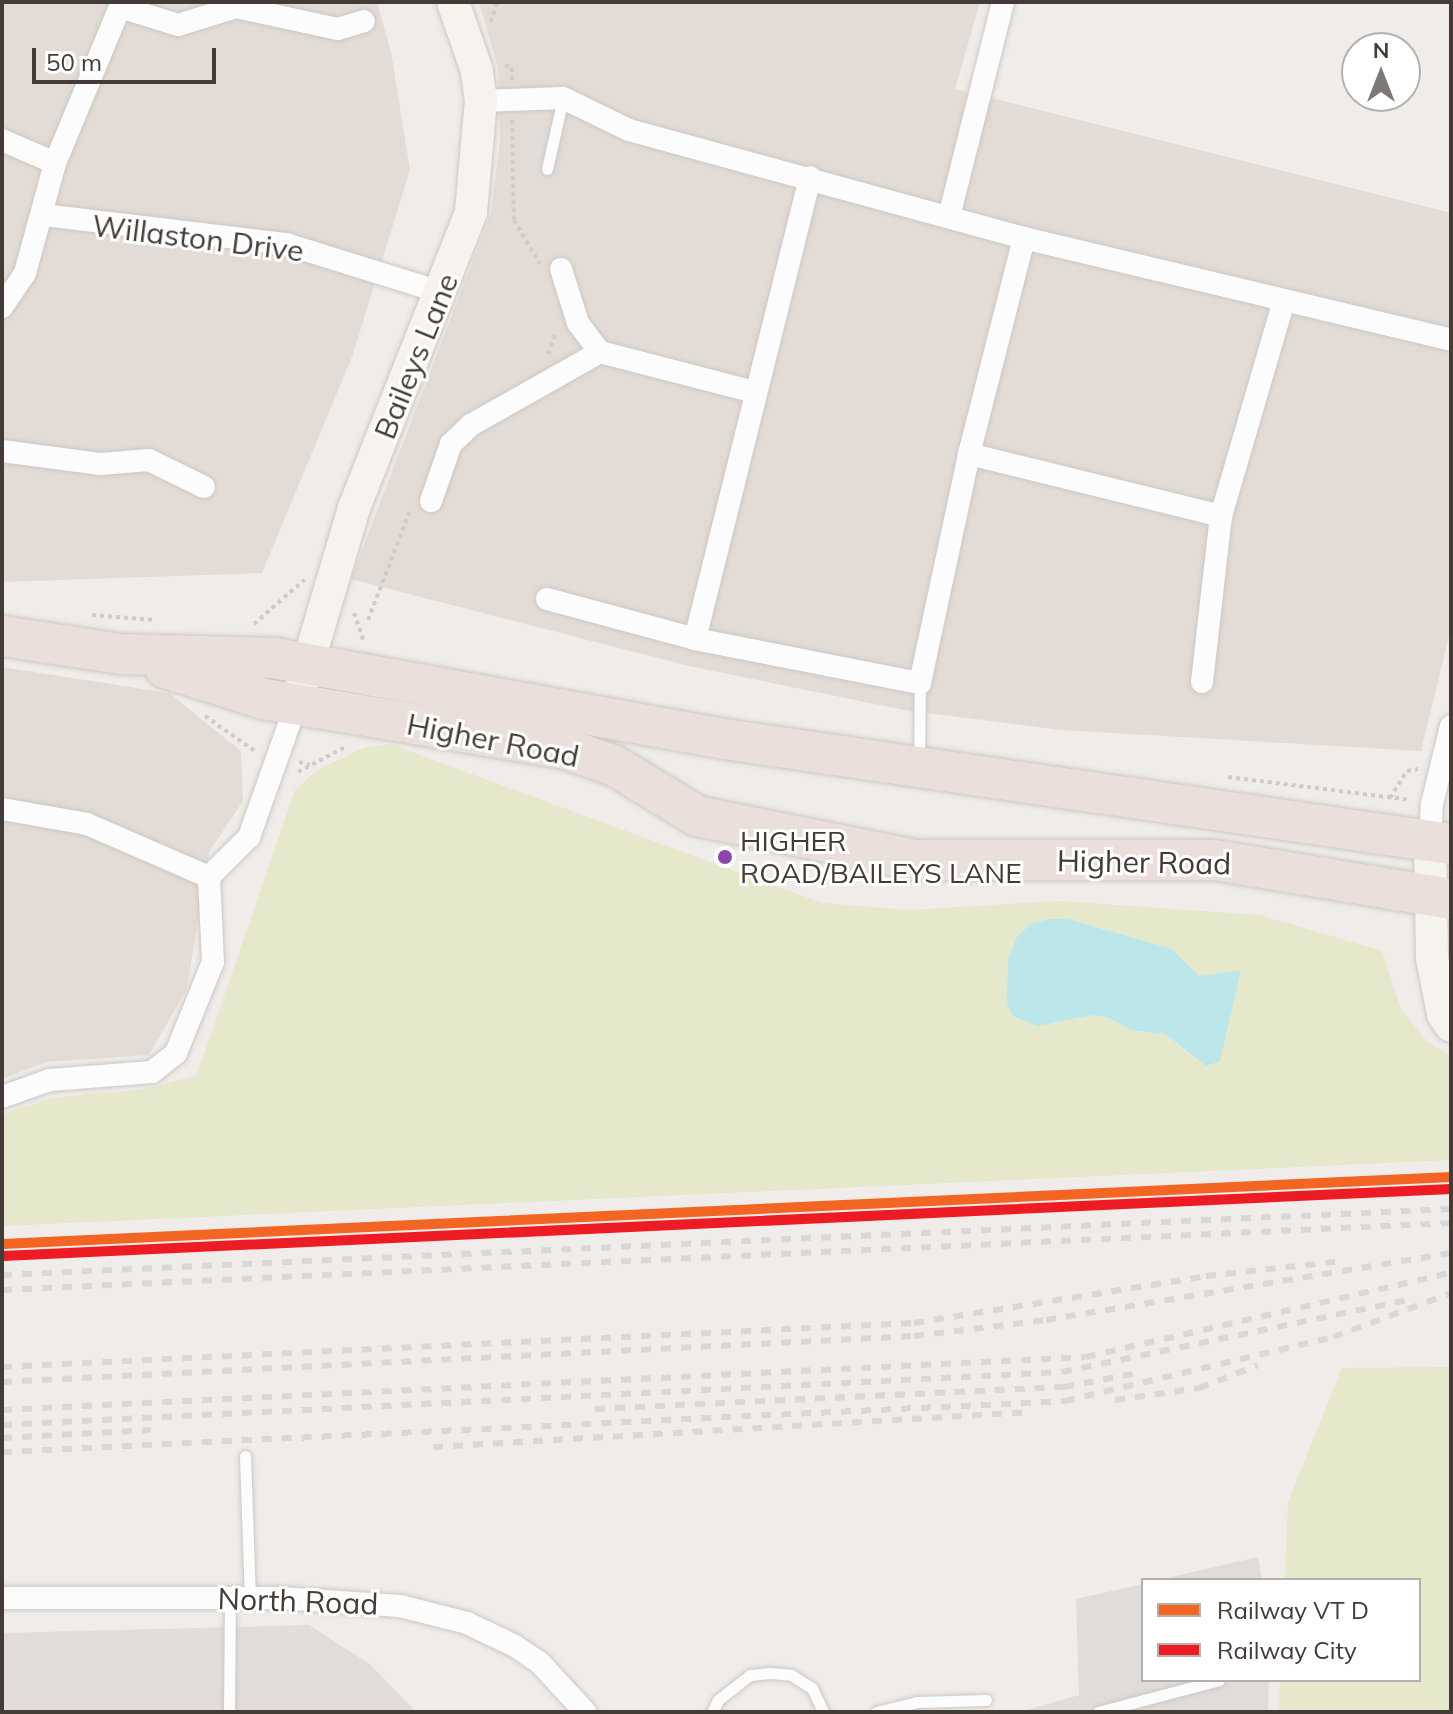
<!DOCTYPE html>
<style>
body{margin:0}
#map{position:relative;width:1453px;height:1714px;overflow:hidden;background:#efece9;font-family:Mulish,sans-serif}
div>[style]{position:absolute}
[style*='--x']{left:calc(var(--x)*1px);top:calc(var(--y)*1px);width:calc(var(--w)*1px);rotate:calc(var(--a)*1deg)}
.residential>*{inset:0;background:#e3dcd6}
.industrial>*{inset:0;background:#e2ddda}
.green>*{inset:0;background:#e5e8ca}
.parking>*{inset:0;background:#e0dcda;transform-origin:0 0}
.water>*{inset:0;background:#bbe7eb}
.path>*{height:4px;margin-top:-2px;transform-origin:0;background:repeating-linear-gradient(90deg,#d0cbca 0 4px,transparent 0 8px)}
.roads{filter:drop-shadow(0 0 2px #ccc8c5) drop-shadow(0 0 2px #ccc8c5)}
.lane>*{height:11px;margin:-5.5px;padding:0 5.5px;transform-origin:5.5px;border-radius:5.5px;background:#fdfcfc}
.street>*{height:22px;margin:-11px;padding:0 11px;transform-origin:11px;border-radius:11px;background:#fdfcfc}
.secondary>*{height:32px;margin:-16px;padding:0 16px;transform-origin:16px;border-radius:16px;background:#f6f2ee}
.highway>*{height:40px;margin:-20px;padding:0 20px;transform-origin:20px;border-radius:20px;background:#eadfda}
.rail>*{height:6px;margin-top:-3px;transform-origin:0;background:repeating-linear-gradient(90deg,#d9d8d8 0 10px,transparent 0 20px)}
.rail-1>*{height:10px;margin:-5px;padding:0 5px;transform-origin:5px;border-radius:5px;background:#f26522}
.rail-2>*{height:10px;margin:-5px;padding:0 5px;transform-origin:5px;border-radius:5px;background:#ed1c24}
.dots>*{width:22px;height:22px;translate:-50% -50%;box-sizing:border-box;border:4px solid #fff;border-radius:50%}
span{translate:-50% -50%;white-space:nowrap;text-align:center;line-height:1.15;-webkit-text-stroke:6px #fff;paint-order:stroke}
.bus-label{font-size:28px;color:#443a36}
.left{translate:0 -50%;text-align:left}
.street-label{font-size:30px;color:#443a36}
.frame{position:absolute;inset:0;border:4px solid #443a36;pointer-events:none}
.legend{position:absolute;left:1141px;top:1578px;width:280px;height:104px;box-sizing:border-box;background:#fff;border:2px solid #b4b0af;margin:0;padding:10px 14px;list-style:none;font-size:24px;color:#443a36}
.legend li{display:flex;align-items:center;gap:16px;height:40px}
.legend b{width:40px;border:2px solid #b4b0af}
.north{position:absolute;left:1341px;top:32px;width:80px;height:80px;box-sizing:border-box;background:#fff;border:2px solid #b4b0af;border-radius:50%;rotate:0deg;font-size:22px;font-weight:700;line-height:32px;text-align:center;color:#443a36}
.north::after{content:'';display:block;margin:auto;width:28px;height:36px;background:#807875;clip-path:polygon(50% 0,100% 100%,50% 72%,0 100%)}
.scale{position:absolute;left:32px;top:48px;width:184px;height:36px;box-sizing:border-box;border:4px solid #443a36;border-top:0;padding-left:10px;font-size:24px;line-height:28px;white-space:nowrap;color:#443a36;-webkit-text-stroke:6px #fff;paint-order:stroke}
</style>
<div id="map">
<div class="residential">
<i style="clip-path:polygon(2px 2px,377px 2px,391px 52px,410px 170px,352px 357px,262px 573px,2px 582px)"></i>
<i style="clip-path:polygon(479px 2px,980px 2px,955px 89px,1451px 213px,1451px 628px,1421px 751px,1061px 730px,904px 710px,689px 666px,351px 579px,491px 213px,500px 141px,498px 68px)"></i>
<i style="clip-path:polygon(2px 667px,169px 693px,241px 751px,243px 801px,209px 852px,187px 989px,149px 1055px,46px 1062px,2px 1079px)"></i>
</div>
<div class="industrial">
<i style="clip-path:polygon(309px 1625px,371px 1665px,416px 1712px,2px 1712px,2px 1633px)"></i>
</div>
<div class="green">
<i style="clip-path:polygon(evenodd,390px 744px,822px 903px,909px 910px,1059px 901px,1260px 915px,1382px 951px,1401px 1009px,1426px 1041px,1451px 1057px,1451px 1160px,2px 1226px,2px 1115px,50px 1098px,146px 1089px,197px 1075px,295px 790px,317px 770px,364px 748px,390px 744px,1101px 928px,1178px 956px,1199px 977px,1210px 974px,1198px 1061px,1165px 1034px,1131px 1030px,1109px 1018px,1093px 1015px,1054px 1023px,1101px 928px)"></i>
<i style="clip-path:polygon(1451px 1367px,1451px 1712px,1279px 1712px,1280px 1680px,1419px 1680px,1419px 1580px,1285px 1580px,1288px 1502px,1342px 1368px)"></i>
</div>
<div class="parking">
<i style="left:530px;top:125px;width:38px;height:48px;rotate:12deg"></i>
<i style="clip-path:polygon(1258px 1557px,1262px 1580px,1158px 1580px)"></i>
<i style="clip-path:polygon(1143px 1584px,1143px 1680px,1269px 1680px,1268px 1712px,1020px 1712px,1079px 1695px,1076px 1599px)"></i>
</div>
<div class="water">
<i style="clip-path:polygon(1049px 919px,1068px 919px,1172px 949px,1199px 976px,1241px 970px,1220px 1061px,1206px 1066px,1165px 1034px,1131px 1030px,1109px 1018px,1093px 1015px,1037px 1026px,1013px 1016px,1007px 1004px,1008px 959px,1017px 937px,1031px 924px)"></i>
</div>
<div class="path">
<i style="--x:491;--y:22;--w:21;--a:-73"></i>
<i style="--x:505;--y:65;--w:8;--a:23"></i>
<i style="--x:512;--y:68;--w:12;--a:90"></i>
<i style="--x:512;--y:120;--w:100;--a:88.9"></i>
<i style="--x:514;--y:220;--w:51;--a:59.4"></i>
<i style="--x:548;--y:354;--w:23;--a:-70"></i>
<i style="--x:354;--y:613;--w:31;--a:71"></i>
<i style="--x:92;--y:615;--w:63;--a:4.5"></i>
<i style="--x:368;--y:620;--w:117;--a:-68.9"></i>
<i style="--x:254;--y:624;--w:67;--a:-41.3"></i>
<i style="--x:205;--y:716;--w:62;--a:35.2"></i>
<i style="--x:299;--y:762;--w:11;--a:15"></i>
<i style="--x:298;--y:772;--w:55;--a:-28"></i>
<i style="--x:1228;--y:777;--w:182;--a:7.2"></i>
<i style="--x:1390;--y:798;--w:32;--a:-58"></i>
<i style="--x:1407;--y:771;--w:11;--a:-10"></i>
</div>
<div class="roads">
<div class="lane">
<i style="--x:547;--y:169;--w:73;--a:-77.3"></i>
<i style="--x:919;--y:760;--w:77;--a:-89.3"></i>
<i style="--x:245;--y:1456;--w:141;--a:88"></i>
<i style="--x:229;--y:1712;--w:115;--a:-89.5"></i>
<i style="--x:712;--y:1712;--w:13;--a:-63"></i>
<i style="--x:718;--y:1700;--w:41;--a:-38"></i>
<i style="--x:750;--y:1675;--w:20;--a:-6"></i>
<i style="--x:770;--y:1673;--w:21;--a:5"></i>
<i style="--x:791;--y:1675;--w:25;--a:32"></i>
<i style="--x:812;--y:1688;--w:26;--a:65"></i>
<i style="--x:876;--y:1712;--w:42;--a:-13.7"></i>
<i style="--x:917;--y:1702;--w:69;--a:-1.7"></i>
<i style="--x:1098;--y:1712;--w:125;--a:-14.8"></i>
</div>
<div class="street">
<i style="--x:120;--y:7;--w:61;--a:17.2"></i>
<i style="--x:178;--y:25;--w:61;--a:-17.2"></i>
<i style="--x:236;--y:7;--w:104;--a:12.2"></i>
<i style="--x:338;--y:29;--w:27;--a:-17"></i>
<i style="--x:481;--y:101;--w:82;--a:-2.1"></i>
<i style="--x:563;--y:98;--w:73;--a:25.9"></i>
<i style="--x:629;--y:130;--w:409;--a:15.3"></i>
<i style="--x:1024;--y:238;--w:439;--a:13.4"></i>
<i style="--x:2;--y:140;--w:58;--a:23.5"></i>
<i style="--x:43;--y:215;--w:245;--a:6.8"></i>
<i style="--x:286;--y:244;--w:164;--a:17.3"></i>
<i style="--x:949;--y:217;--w:222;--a:-75.9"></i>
<i style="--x:561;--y:269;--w:57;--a:72.5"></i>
<i style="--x:578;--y:323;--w:36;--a:53"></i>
<i style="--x:600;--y:352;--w:160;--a:14.5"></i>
<i style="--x:2;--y:307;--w:41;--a:-55.9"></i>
<i style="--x:25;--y:273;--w:114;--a:-74.7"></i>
<i style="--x:55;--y:163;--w:174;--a:-67.4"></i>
<i style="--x:2;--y:451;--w:100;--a:7.5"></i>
<i style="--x:101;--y:464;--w:48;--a:-4.8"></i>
<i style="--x:149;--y:460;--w:61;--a:26.1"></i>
<i style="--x:969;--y:454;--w:260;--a:13.8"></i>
<i style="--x:431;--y:501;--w:60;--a:-70.7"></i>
<i style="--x:451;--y:444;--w:28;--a:-44"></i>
<i style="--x:471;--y:425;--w:148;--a:-29.5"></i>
<i style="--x:547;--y:599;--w:153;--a:15.1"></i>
<i style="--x:695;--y:639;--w:229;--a:11.1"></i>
<i style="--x:920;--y:683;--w:234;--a:-77.9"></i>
<i style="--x:969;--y:454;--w:223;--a:-75.7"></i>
<i style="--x:695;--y:639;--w:476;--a:-76"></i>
<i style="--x:1202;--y:682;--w:167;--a:-83.5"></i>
<i style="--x:1221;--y:516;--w:224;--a:-73.7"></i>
<i style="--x:2;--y:809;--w:86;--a:10"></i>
<i style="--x:87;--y:824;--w:133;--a:23.5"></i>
<i style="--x:209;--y:877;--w:57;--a:-45"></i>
<i style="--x:249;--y:837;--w:140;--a:-70.4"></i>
<i style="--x:1430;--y:841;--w:37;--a:-87"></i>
<i style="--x:1432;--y:804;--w:80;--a:-76.3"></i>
<i style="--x:2;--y:1097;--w:51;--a:-19.5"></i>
<i style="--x:50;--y:1080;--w:102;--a:-4.5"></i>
<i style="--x:152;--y:1072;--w:31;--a:-38"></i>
<i style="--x:176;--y:1053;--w:98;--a:-67.9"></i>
<i style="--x:213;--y:962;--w:85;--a:-92.7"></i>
<i style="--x:2;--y:1598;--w:278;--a:0"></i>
<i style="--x:280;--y:1598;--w:120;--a:3.8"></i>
<i style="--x:400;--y:1606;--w:69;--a:14.2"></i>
<i style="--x:467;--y:1623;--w:53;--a:25.6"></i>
<i style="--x:515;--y:1646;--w:30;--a:34"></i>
<i style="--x:540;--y:1663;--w:67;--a:47.4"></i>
</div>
<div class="secondary">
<i style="--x:301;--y:687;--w:187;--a:-73.5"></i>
<i style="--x:354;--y:508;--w:318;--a:-68.4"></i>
<i style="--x:471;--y:212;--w:111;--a:-84.9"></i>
<i style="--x:481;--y:101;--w:30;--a:-98"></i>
<i style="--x:477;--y:71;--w:73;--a:-109.2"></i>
<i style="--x:1430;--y:841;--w:117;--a:89"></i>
<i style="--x:1432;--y:958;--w:57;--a:78.9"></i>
<i style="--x:1443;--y:1014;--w:14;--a:56"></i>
</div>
<div class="highway">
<i style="--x:2;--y:636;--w:118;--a:8.7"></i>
<i style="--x:119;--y:654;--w:155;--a:1.5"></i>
<i style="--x:274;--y:658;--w:457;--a:10.2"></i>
<i style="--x:724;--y:739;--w:735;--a:8.22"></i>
<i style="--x:165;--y:668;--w:104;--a:17.4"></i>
<i style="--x:264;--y:699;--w:306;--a:9.4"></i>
<i style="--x:566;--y:749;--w:52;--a:19.1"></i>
<i style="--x:615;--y:766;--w:96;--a:31.4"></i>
<i style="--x:697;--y:816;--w:222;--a:11.4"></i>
<i style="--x:915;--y:860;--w:300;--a:0"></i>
<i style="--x:1215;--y:860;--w:239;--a:9.4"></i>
</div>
</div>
<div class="rail">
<i style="--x:2;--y:1275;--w:1451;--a:-2.61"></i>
<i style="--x:2;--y:1290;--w:1451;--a:-2.65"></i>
<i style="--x:2;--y:1367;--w:913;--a:-2.76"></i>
<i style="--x:914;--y:1323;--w:296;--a:-9.1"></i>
<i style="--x:1206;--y:1276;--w:138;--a:-6.2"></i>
<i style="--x:2;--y:1382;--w:913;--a:-2.89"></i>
<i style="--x:914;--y:1336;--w:133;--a:-6.9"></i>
<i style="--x:1046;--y:1320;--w:411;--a:-9.4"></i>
<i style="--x:1115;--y:1400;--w:85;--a:-8.1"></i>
<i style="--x:1199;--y:1388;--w:63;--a:-21.3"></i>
<i style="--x:595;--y:1409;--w:470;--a:-2.7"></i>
<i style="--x:1064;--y:1387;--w:70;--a:-10.7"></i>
<i style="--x:2;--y:1410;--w:1085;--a:-2.8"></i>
<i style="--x:1086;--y:1357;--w:375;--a:-13"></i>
<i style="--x:2;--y:1425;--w:1061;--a:-2.86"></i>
<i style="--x:1062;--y:1372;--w:353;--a:-11.8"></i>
<i style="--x:2;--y:1438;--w:149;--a:-3.1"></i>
<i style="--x:433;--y:1447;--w:600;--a:-3.34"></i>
<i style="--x:2;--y:1452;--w:1064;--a:-2.75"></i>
<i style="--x:1065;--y:1401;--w:276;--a:-13.4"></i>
<i style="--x:1333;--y:1337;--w:126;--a:-20.4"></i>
</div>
<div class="rail-1">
<i style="--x:2;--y:1244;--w:1451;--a:-2.65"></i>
</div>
<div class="rail-2">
<i style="--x:3;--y:1256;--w:1450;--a:-2.65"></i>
</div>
<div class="dots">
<i style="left:725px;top:857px;background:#8e44ad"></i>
</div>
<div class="bus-label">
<span class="left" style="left:740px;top:857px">HIGHER<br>ROAD/BAILEYS LANE</span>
</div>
<div class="street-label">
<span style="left:198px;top:238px;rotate:7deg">Willaston Drive</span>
<span style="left:416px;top:356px;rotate:-68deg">Baileys Lane</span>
<span style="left:493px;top:740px;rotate:11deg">Higher Road</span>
<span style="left:1144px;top:862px;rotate:1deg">Higher Road</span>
<span style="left:298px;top:1601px;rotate:2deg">North Road</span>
</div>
<div class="frame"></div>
<ul class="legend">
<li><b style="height:10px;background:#f26522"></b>Railway VT D</li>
<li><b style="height:10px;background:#ed1c24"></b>Railway City</li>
</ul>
<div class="north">N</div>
<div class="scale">50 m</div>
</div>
